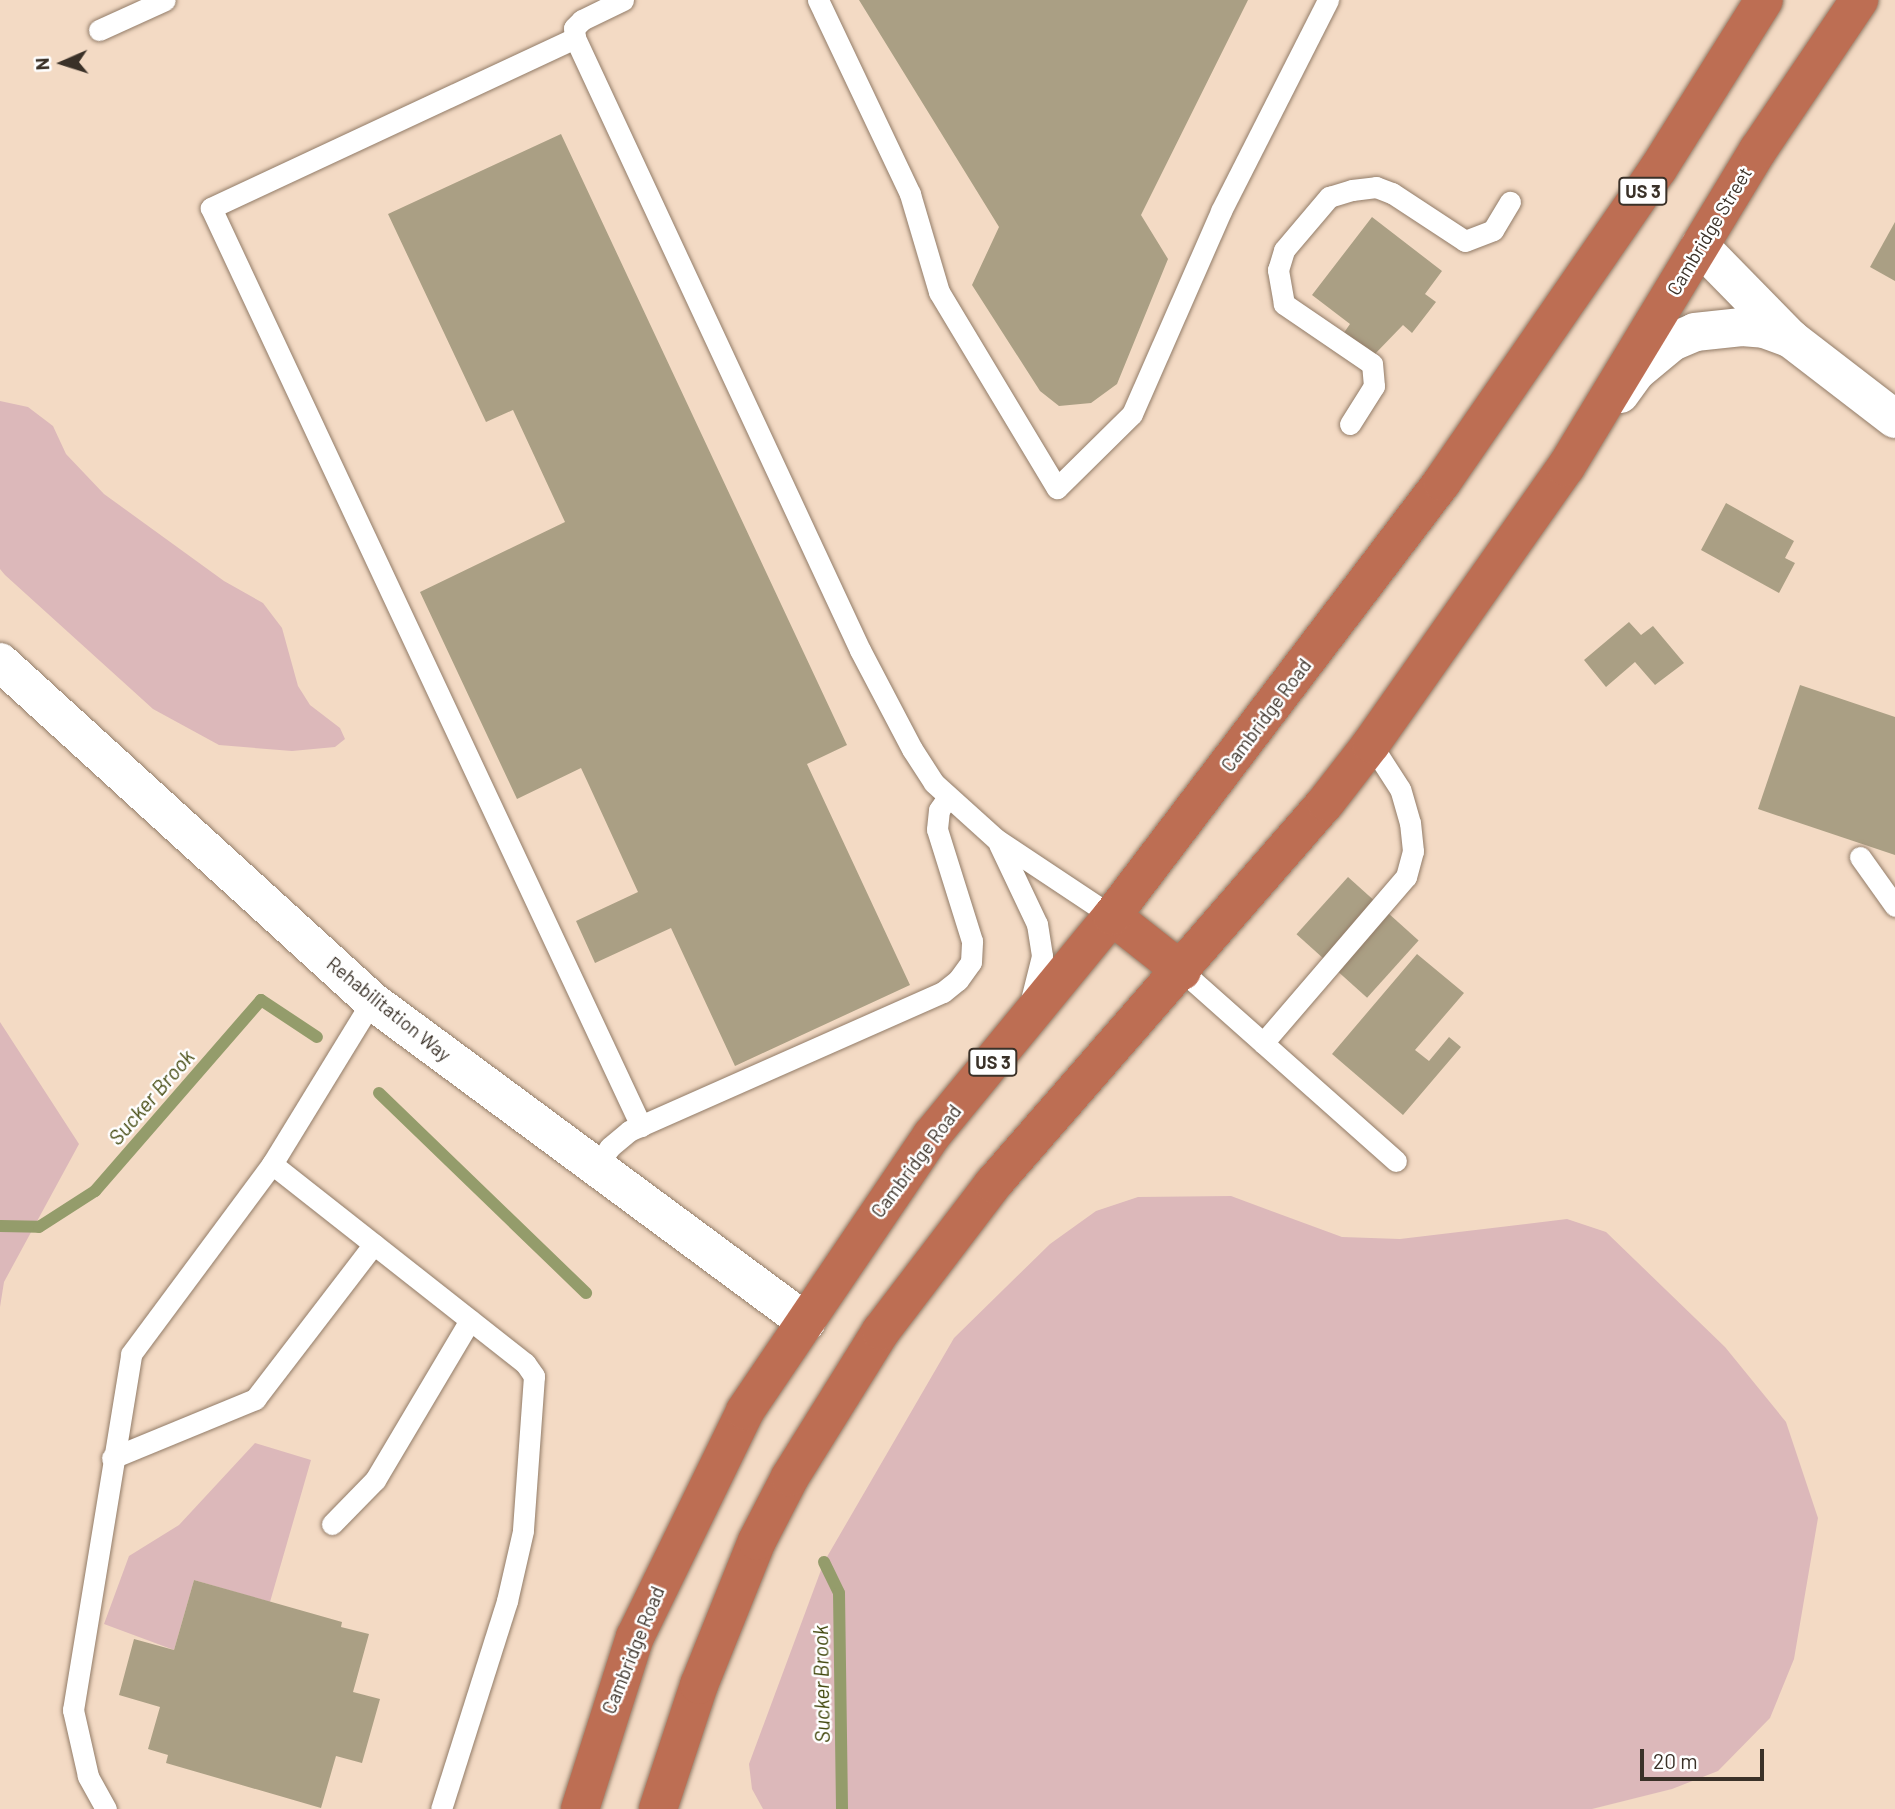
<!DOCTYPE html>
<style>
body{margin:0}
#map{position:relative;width:1895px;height:1809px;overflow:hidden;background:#f3dac4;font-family:Barlow,sans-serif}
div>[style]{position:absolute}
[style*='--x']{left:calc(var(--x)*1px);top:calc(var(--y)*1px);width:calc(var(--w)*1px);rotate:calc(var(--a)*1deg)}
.green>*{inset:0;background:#dcb8ba}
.stream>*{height:12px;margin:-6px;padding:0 6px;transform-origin:6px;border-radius:6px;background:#949c6b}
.building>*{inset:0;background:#aa9f84;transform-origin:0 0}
.roads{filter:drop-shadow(0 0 2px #927c68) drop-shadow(0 0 2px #927c68)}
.lane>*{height:21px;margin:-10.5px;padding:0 10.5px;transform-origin:10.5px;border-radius:10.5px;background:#fff}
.street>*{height:38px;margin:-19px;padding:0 19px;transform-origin:19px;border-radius:19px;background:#fff}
.highway>*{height:38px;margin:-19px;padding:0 19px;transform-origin:19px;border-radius:19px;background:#bd6e53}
span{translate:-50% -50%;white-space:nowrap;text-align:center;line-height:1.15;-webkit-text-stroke:5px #fff;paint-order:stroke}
.shield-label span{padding:2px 5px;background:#fff;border:2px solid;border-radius:5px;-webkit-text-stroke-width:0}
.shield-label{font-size:18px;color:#3a3128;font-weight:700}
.street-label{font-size:19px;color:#3a3128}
.water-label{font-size:21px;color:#42480e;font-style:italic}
.north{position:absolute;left:28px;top:28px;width:70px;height:70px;-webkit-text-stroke:5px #fff;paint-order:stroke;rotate:267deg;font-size:19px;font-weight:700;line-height:28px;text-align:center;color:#3a3128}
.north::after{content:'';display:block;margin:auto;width:24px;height:32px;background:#3a3128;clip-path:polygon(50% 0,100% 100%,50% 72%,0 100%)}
.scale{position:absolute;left:1640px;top:1749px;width:124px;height:32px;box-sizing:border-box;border:4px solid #3a3128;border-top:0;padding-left:9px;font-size:21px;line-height:24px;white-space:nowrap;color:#3a3128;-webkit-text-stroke:5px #fff;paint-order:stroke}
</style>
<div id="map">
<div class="green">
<i style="clip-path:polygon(0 401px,28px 407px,53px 426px,66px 454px,104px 494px,224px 581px,263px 603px,282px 628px,298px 686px,310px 705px,340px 728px,345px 739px,335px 747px,292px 751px,219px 745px,153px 709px,5px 575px,0 569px)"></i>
<i style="clip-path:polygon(0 1022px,79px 1144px,4px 1282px,0 1307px)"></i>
<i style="clip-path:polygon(1231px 1196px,1342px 1237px,1400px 1239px,1567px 1219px,1606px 1232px,1725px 1347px,1786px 1422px,1818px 1518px,1794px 1659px,1770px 1718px,1718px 1771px,1672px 1789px,1592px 1809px,763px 1809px,752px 1789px,749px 1764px,824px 1562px,954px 1338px,1050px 1244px,1096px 1211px,1138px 1197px)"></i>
<i style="clip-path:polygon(255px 1443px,311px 1460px,270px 1602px,194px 1580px,174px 1650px,104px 1624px,129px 1556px,179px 1525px)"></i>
</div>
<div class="stream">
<i style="--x:379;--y:1093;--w:288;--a:44"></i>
<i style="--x:0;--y:1226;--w:39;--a:1"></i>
<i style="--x:39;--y:1227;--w:67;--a:-32.7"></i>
<i style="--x:95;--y:1191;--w:253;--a:-49"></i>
<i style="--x:261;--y:1000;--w:67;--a:33.5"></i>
<i style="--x:824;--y:1562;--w:34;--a:64"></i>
<i style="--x:839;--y:1593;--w:216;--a:89.2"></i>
</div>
<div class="building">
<i style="clip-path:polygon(859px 0,1248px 0,1141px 215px,1168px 259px,1117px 384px,1091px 403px,1059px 406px,1040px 391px,972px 285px,999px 227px)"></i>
<i style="clip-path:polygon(561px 134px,847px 745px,807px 764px,910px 985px,735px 1066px,671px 928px,595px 963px,576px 921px,638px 892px,588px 783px,581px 768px,517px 799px,420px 592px,565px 522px,513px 410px,486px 422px,388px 214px)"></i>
<i style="clip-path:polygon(1372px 217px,1442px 271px,1425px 294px,1436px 302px,1412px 333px,1403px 325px,1372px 357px,1343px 334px,1350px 324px,1312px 295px)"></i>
<i style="clip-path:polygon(1895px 222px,1895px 281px,1870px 267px)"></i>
<i style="clip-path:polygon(1726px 503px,1794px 541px,1785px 558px,1795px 563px,1779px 593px,1701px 550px)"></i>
<i style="clip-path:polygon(1629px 622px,1641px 635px,1653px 626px,1684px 663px,1655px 685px,1635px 662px,1606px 687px,1584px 660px)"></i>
<i style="clip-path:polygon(1800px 685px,1895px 717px,1895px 855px,1758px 809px)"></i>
<i style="left:1348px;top:877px;width:95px;height:77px;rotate:42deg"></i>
<i style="clip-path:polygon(1417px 954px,1464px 993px,1415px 1050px,1429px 1061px,1449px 1037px,1461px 1047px,1403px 1115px,1332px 1054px)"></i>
<i style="clip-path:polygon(194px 1580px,342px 1622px,341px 1627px,369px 1634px,353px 1692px,380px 1699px,362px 1763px,336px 1756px,321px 1808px,166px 1763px,168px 1755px,148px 1749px,160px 1707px,119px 1695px,134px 1639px,174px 1650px)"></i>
</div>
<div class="roads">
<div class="lane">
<i style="--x:623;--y:0;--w:46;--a:154"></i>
<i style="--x:582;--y:20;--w:11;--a:135"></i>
<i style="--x:574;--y:28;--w:10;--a:84"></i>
<i style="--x:575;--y:38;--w:675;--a:65.03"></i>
<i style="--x:860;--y:650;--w:112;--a:62.3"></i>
<i style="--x:912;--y:749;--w:40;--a:57.1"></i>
<i style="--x:934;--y:783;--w:84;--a:42.1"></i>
<i style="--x:996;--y:839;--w:139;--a:33.6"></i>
<i style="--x:818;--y:0;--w:215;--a:64.6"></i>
<i style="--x:910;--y:194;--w:102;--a:73.5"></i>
<i style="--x:939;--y:292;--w:229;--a:59"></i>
<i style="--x:1057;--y:488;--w:105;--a:-44.6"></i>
<i style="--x:1132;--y:414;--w:222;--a:-66.3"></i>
<i style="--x:1221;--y:211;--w:237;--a:-63.1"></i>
<i style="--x:99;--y:30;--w:72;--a:-24.4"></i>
<i style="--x:575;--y:38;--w:402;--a:155"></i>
<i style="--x:211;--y:208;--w:1014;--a:64.9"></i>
<i style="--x:1350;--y:424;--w:45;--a:-57.7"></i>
<i style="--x:1374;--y:386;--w:22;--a:-95"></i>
<i style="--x:1372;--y:364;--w:107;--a:-145.7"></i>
<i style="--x:1284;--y:304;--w:35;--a:-100"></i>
<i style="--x:1278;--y:270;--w:21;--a:-73"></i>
<i style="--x:1284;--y:250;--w:70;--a:-49.7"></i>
<i style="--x:1329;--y:197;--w:24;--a:-17"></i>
<i style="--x:1352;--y:190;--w:24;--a:-7"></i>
<i style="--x:1376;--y:187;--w:17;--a:21"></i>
<i style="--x:1392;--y:193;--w:87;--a:33.3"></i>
<i style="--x:1465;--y:241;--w:30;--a:-21"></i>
<i style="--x:1493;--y:230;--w:33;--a:-59"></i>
<i style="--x:999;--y:844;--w:89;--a:64.6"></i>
<i style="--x:1037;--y:924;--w:32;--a:81"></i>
<i style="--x:1042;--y:956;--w:45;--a:104"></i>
<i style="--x:1860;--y:857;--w:60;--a:54.5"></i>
<i style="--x:1182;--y:971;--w:286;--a:41.6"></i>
<i style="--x:1263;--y:1043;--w:219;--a:-49.3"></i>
<i style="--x:1406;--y:877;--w:27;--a:-75"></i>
<i style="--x:1413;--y:851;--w:28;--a:-96"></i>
<i style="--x:1410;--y:823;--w:35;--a:-106"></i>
<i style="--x:1400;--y:789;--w:54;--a:-122.8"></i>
<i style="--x:272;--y:1164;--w:322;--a:38.2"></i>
<i style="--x:525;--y:1363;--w:16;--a:55"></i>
<i style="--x:534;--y:1376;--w:155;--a:94.1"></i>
<i style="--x:523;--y:1531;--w:72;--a:102.9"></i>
<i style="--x:507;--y:1601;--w:218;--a:107.6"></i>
<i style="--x:596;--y:1167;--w:24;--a:-55"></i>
<i style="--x:610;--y:1147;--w:25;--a:-40"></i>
<i style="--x:629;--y:1131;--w:343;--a:-23.9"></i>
<i style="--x:943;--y:992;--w:19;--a:-39"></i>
<i style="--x:958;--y:980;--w:22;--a:-54"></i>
<i style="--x:971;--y:962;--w:21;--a:-87"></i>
<i style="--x:972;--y:941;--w:117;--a:-107.4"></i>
<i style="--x:937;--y:829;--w:19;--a:-84"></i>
<i style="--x:939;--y:810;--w:16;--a:-55"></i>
<i style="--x:112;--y:1458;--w:155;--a:-22.4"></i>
<i style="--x:255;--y:1399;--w:195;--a:-52.5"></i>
<i style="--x:332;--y:1524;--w:62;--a:-45.7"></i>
<i style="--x:375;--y:1480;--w:186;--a:-59.3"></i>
<i style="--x:106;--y:1809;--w:38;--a:-119"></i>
<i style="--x:88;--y:1776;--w:68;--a:-102.8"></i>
<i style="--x:73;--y:1710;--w:361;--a:-80.7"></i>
<i style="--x:131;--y:1354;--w:237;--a:-53.4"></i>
<i style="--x:272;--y:1164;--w:191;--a:-58.5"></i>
</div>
<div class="street">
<i style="--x:1700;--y:246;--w:130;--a:45.6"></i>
<i style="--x:1791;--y:339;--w:131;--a:37.6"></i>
<i style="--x:1620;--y:394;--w:29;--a:-54"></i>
<i style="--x:1637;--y:371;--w:45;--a:-39.6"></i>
<i style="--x:1672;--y:342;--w:25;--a:-23"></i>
<i style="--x:1695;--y:332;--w:47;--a:-6.1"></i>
<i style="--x:1742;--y:327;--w:22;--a:5"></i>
<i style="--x:1764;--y:329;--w:29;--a:20"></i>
<i style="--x:0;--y:662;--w:503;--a:42.34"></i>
<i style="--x:372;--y:1001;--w:540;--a:36.49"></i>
</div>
<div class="highway">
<i style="--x:1112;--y:916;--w:89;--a:38.2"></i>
<i style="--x:580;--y:1809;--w:181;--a:-72.3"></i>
<i style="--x:635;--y:1637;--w:251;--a:-64"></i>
<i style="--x:745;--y:1411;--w:333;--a:-55.9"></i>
<i style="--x:932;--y:1135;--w:283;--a:-50.6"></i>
<i style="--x:1112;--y:916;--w:545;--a:-52.75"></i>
<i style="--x:1442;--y:482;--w:380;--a:-55.4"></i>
<i style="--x:1658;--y:169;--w:199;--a:-57.9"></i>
<i style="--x:658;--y:1809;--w:131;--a:-71.7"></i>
<i style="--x:699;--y:1685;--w:155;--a:-68.1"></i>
<i style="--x:757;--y:1541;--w:72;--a:-62.7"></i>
<i style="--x:790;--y:1477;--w:172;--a:-58.1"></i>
<i style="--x:881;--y:1331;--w:185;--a:-52.7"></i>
<i style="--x:993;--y:1184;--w:507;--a:-48.92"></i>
<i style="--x:1326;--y:802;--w:73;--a:-52.2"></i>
<i style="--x:1371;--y:744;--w:339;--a:-54.9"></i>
<i style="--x:1566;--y:467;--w:371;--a:-58.8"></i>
<i style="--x:1758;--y:150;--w:181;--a:-56"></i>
</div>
</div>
<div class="shield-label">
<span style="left:1643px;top:191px">US 3</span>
<span style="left:993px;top:1062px">US 3</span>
</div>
<div class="street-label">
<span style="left:1709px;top:231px;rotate:-59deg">Cambridge Street</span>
<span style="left:1266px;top:715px;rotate:-53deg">Cambridge Road</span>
<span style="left:389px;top:1009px;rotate:39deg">Rehabilitation Way</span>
<span style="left:916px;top:1161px;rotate:-53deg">Cambridge Road</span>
<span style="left:633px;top:1650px;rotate:-68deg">Cambridge Road</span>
</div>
<div class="water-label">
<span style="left:151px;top:1097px;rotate:-49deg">Sucker Brook</span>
<span style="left:821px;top:1684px;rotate:-91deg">Sucker Brook</span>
</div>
<div class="north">N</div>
<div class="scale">20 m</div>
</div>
